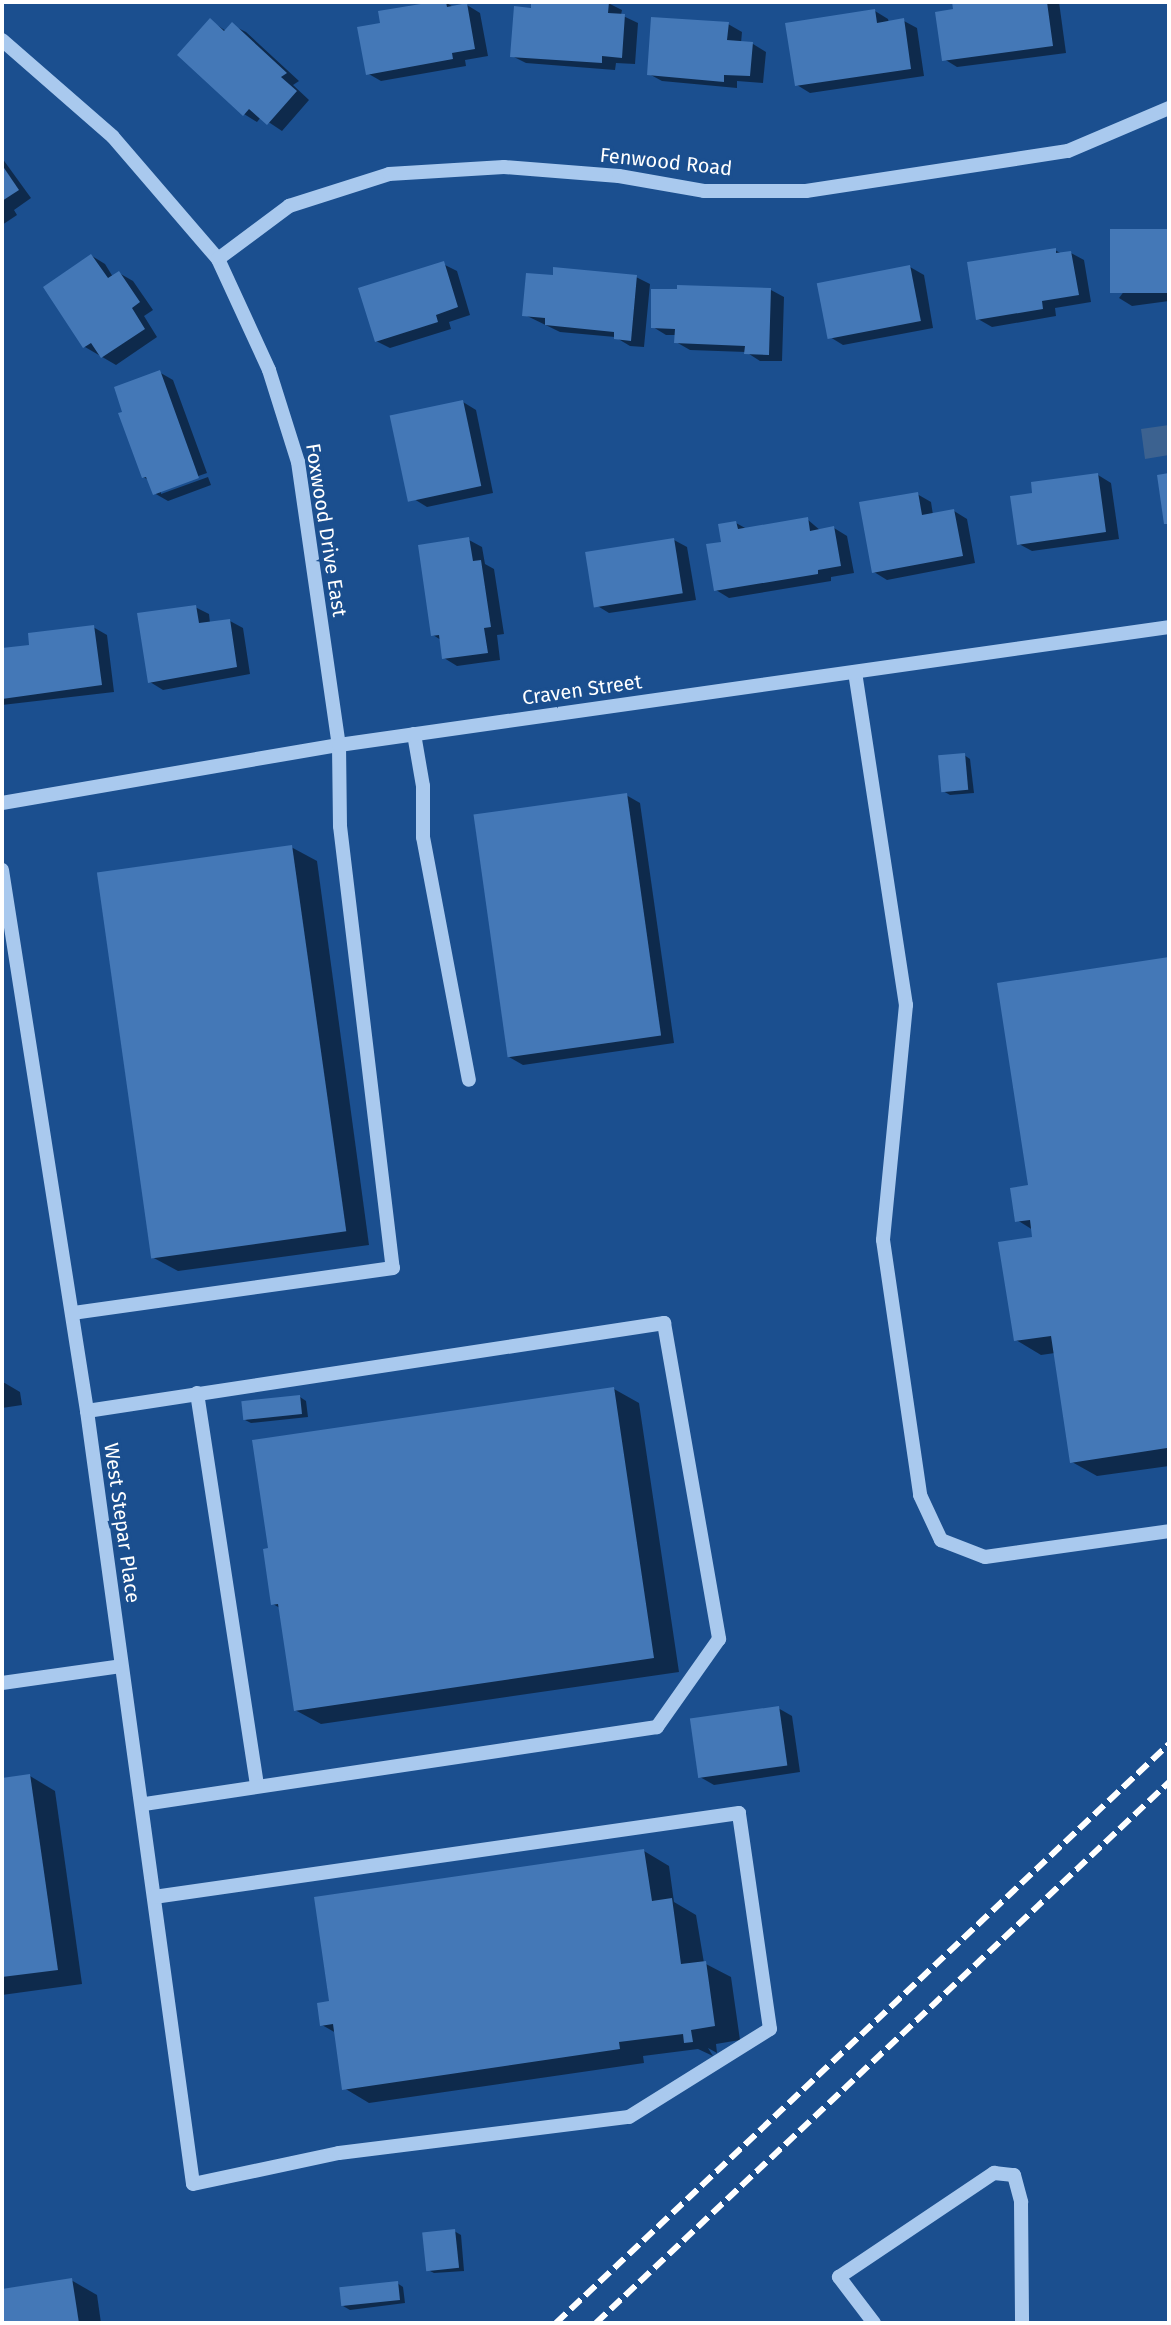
<!DOCTYPE html>
<style>
body{margin:0}
#map{position:relative;width:1171px;height:2325px;overflow:hidden;background:#1b4f8f;font-family:"Fira Sans",sans-serif}
div>[style]{position:absolute}
[style*='--x']{left:calc(var(--x)*1px);top:calc(var(--y)*1px);width:calc(var(--w)*1px);rotate:calc(var(--a)*1deg)}
.water>*{inset:0;background:#3c6290}
.shadow>*{inset:0;background:#0007}
.building>*{inset:0;background:#4478b7;transform-origin:0 0}
.minor>*{height:14px;margin:-7px;padding:0 7px;transform-origin:7px;border-radius:7px;background:#a9c9ee}
.rail>*{height:6px;margin-top:-3px;transform-origin:0;background:repeating-linear-gradient(90deg,#fff 0 14px,transparent 0 20px)}
span{translate:-50% -50%;white-space:nowrap;text-align:center;line-height:1.15;-webkit-text-stroke:6px #1b4f8f;paint-order:stroke}
.street-label{font-size:20px;color:#fff}
.frame{position:absolute;inset:0;border:4px solid #fff;pointer-events:none}
</style>
<div id="map">
<div class="water">
<i style="clip-path:polygon(1169px 425px,1169px 455px,1145px 459px,1141px 429px)"></i>
</div>
<div class="shadow">
<i style="clip-path:polygon(445px 2px,455px 8px,467px 5px,480px 13px,488px 56px,465px 60px,466px 66px,381px 81px,367px 73px,383px 25px)"></i>
<i style="clip-path:polygon(533px 2px,608px 3px,622px 10px,621px 15px,638px 23px,635px 64px,616px 63px,615px 70px,526px 63px,512px 56px)"></i>
<i style="clip-path:polygon(966px 2px,1059px 2px,1066px 53px,957px 67px,944px 59px)"></i>
<i style="clip-path:polygon(875px 11px,888px 19px,889px 23px,904px 21px,917px 28px,924px 76px,810px 93px,797px 85px)"></i>
<i style="clip-path:polygon(211px 21px,226px 31px,232px 25px,246px 32px,299px 81px,293px 85px,309px 100px,282px 131px,261px 117px,257px 122px,244px 114px)"></i>
<i style="clip-path:polygon(728px 24px,742px 32px,741px 43px,753px 44px,766px 52px,763px 83px,737px 81px,737px 88px,662px 81px,649px 74px)"></i>
<i style="clip-path:polygon(2px 158px,31px 198px,14px 210px,17px 215px,2px 225px)"></i>
<i style="clip-path:polygon(1169px 231px,1169px 301px,1132px 306px,1119px 298px)"></i>
<i style="clip-path:polygon(1055px 250px,1062px 254px,1071px 253px,1084px 260px,1091px 302px,1055px 308px,1056px 316px,992px 327px,978px 319px)"></i>
<i style="clip-path:polygon(92px 256px,105px 264px,113px 277px,119px 273px,133px 281px,153px 310px,144px 316px,157px 337px,116px 365px,85px 347px)"></i>
<i style="clip-path:polygon(443px 264px,457px 271px,470px 315px,449px 322px,451px 329px,390px 348px,376px 341px)"></i>
<i style="clip-path:polygon(910px 267px,924px 275px,933px 328px,843px 345px,830px 337px)"></i>
<i style="clip-path:polygon(636px 277px,650px 284px,644px 347px,630px 346px,615px 337px,560px 332px,525px 315px)"></i>
<i style="clip-path:polygon(771px 290px,784px 297px,782px 361px,760px 361px,746px 352px,690px 350px,676px 342px,676px 335px,666px 335px,653px 327px)"></i>
<i style="clip-path:polygon(159px 372px,173px 380px,207px 473px,161px 489px,161px 494px,208px 477px,211px 485px,168px 501px,154px 493px,149px 480px,143px 477px)"></i>
<i style="clip-path:polygon(463px 402px,476px 410px,493px 493px,427px 507px,414px 499px)"></i>
<i style="clip-path:polygon(1098px 475px,1111px 483px,1119px 539px,1032px 551px,1019px 544px,1034px 495px)"></i>
<i style="clip-path:polygon(917px 494px,931px 502px,933px 515px,954px 511px,967px 519px,975px 563px,887px 580px,874px 572px)"></i>
<i style="clip-path:polygon(807px 519px,821px 531px,834px 528px,847px 536px,854px 573px,831px 577px,831px 581px,729px 598px,716px 590px,723px 544px,736px 523px,747px 529px)"></i>
<i style="clip-path:polygon(469px 540px,482px 547px,485px 564px,494px 569px,504px 634px,497px 635px,500px 660px,457px 666px,444px 658px,441px 640px,433px 635px)"></i>
<i style="clip-path:polygon(674px 540px,687px 547px,696px 600px,609px 613px,596px 605px)"></i>
<i style="clip-path:polygon(195px 607px,209px 614px,210px 623px,230px 621px,243px 628px,250px 674px,163px 690px,150px 682px)"></i>
<i style="clip-path:polygon(93px 627px,107px 635px,114px 692px,2px 705px,2px 650px,31px 646px)"></i>
<i style="clip-path:polygon(964px 755px,970px 759px,974px 793px,950px 795px,943px 791px)"></i>
<i style="clip-path:polygon(626px 795px,640px 803px,674px 1043px,523px 1065px,509px 1057px)"></i>
<i style="clip-path:polygon(291px 847px,317px 861px,369px 1245px,178px 1271px,152px 1257px)"></i>
<i style="clip-path:polygon(1169px 959px,1169px 1466px,1097px 1476px,1072px 1462px,1055px 1353px,1041px 1355px,1016px 1340px,1034px 1238px,1033px 1230px,1017px 1220px,1030px 1187px,1000px 985px)"></i>
<i style="clip-path:polygon(2px 1374px,3px 1382px,20px 1392px,22px 1405px,2px 1408px)"></i>
<i style="clip-path:polygon(614px 1389px,639px 1403px,679px 1672px,321px 1724px,295px 1710px,280px 1608px,273px 1604px)"></i>
<i style="clip-path:polygon(300px 1397px,306px 1401px,308px 1417px,251px 1423px,245px 1420px)"></i>
<i style="clip-path:polygon(778px 1708px,792px 1716px,800px 1772px,714px 1785px,700px 1777px)"></i>
<i style="clip-path:polygon(30px 1776px,55px 1791px,82px 1984px,2px 1995px,2px 1780px)"></i>
<i style="clip-path:polygon(644px 1851px,669px 1866px,674px 1902px,696px 1915px,704px 1963px,731px 1977px,740px 2040px,716px 2044px,717px 2053px,708px 2048px,713px 2056px,698px 2049px,643px 2056px,644px 2063px,369px 2103px,344px 2088px,336px 2033px,322px 2025px,331px 2003px)"></i>
<i style="clip-path:polygon(454px 2231px,461px 2235px,464px 2271px,434px 2273px,428px 2270px)"></i>
<i style="clip-path:polygon(71px 2280px,97px 2295px,101px 2323px,2px 2323px,2px 2291px)"></i>
<i style="clip-path:polygon(397px 2283px,403px 2287px,405px 2303px,350px 2310px,343px 2306px)"></i>
</div>
<div class="building">
<i style="clip-path:polygon(433px 2px,446px 2px,447px 7px,467px 3px,475px 49px,452px 53px,453px 59px,366px 75px,357px 27px,380px 23px,378px 11px)"></i>
<i style="clip-path:polygon(531px 2px,609px 2px,608px 13px,625px 14px,622px 58px,602px 56px,602px 63px,510px 57px,514px 6px,531px 8px)"></i>
<i style="clip-path:polygon(952px 2px,1047px 2px,1053px 46px,942px 61px,935px 12px,953px 9px)"></i>
<i style="clip-path:polygon(875px 9px,877px 23px,904px 18px,911px 69px,795px 86px,785px 23px)"></i>
<i style="clip-path:polygon(651px 17px,729px 22px,727px 40px,753px 42px,750px 76px,724px 75px,724px 82px,647px 75px)"></i>
<i style="clip-path:polygon(210px 18px,224px 31px,232px 22px,287px 73px,281px 77px,297px 91px,267px 125px,249px 109px,243px 116px,177px 55px)"></i>
<i style="clip-path:polygon(2px 165px,19px 190px,2px 201px)"></i>
<i style="left:1169px;top:229px;width:64px;height:59px;rotate:90deg"></i>
<i style="clip-path:polygon(1056px 248px,1056px 253px,1071px 251px,1079px 295px,1042px 301px,1043px 309px,976px 320px,967px 262px)"></i>
<i style="clip-path:polygon(91px 254px,108px 278px,119px 271px,140px 302px,132px 308px,145px 329px,101px 358px,91px 343px,83px 348px,43px 287px)"></i>
<i style="clip-path:polygon(444px 261px,458px 307px,436px 315px,438px 322px,375px 342px,358px 288px)"></i>
<i style="left:910px;top:265px;width:57px;height:95px;rotate:79deg"></i>
<i style="clip-path:polygon(553px 267px,637px 275px,631px 341px,614px 339px,614px 332px,545px 325px,545px 318px,522px 316px,526px 273px,553px 275px)"></i>
<i style="clip-path:polygon(677px 285px,771px 288px,769px 355px,744px 354px,745px 346px,674px 343px,675px 329px,651px 328px,651px 289px,677px 289px)"></i>
<i style="clip-path:polygon(160px 370px,199px 478px,153px 495px,146px 477px,142px 478px,118px 413px,122px 412px,114px 387px)"></i>
<i style="left:463px;top:400px;width:88px;height:75px;rotate:78deg"></i>
<i style="clip-path:polygon(1098px 473px,1106px 532px,1017px 545px,1010px 496px,1032px 493px,1031px 482px)"></i>
<i style="clip-path:polygon(1169px 473px,1169px 524px,1164px 524px,1157px 475px)"></i>
<i style="clip-path:polygon(918px 492px,922px 515px,954px 509px,963px 556px,872px 573px,859px 502px)"></i>
<i style="clip-path:polygon(808px 517px,810px 531px,834px 526px,841px 566px,818px 570px,818px 574px,714px 591px,706px 544px,721px 542px,718px 524px,736px 521px,738px 529px)"></i>
<i style="clip-path:polygon(469px 537px,473px 561px,481px 560px,491px 627px,484px 628px,488px 653px,442px 659px,439px 635px,431px 636px,418px 545px)"></i>
<i style="left:674px;top:538px;width:56px;height:90px;rotate:81deg"></i>
<i style="clip-path:polygon(196px 605px,199px 623px,230px 619px,237px 667px,148px 683px,137px 613px)"></i>
<i style="clip-path:polygon(94px 625px,102px 685px,2px 699px,2px 648px,29px 645px,28px 633px)"></i>
<i style="left:965px;top:753px;width:37px;height:27px;rotate:85deg"></i>
<i style="left:627px;top:793px;width:245px;height:155px;rotate:82deg"></i>
<i style="left:292px;top:845px;width:390px;height:197px;rotate:82deg"></i>
<i style="clip-path:polygon(1169px 957px,1167px 1448px,1070px 1463px,1051px 1336px,1014px 1341px,998px 1242px,1032px 1237px,1030px 1220px,1015px 1222px,1010px 1188px,1028px 1185px,997px 983px)"></i>
<i style="clip-path:polygon(614px 1387px,654px 1658px,294px 1711px,278px 1604px,271px 1605px,263px 1549px,268px 1548px,252px 1440px)"></i>
<i style="left:300px;top:1395px;width:19px;height:59px;rotate:84deg"></i>
<i style="left:779px;top:1706px;width:60px;height:90px;rotate:82deg"></i>
<i style="clip-path:polygon(30px 1774px,58px 1970px,2px 1977px,2px 1778px)"></i>
<i style="clip-path:polygon(644px 1849px,652px 1901px,672px 1898px,681px 1964px,706px 1961px,715px 2026px,691px 2030px,693px 2042px,684px 2043px,683px 2034px,619px 2042px,620px 2049px,342px 2090px,333px 2024px,320px 2026px,317px 2003px,329px 2001px,314px 1897px)"></i>
<i style="left:455px;top:2229px;width:39px;height:33px;rotate:84deg"></i>
<i style="clip-path:polygon(72px 2278px,79px 2323px,2px 2323px,2px 2289px)"></i>
<i style="left:398px;top:2281px;width:19px;height:59px;rotate:84deg"></i>
</div>
<div class="minor">
<i style="--x:2;--y:40;--w:147;--a:41.1"></i>
<i style="--x:113;--y:137;--w:161;--a:49.3"></i>
<i style="--x:218;--y:259;--w:122;--a:65.3"></i>
<i style="--x:269;--y:370;--w:96;--a:72.5"></i>
<i style="--x:298;--y:462;--w:286;--a:81.8"></i>
<i style="--x:339;--y:745;--w:81;--a:89.3"></i>
<i style="--x:340;--y:826;--w:445;--a:83.2"></i>
<i style="--x:393;--y:1268;--w:324;--a:172"></i>
<i style="--x:218;--y:259;--w:89;--a:-36.7"></i>
<i style="--x:289;--y:206;--w:105;--a:-17.7"></i>
<i style="--x:389;--y:174;--w:115;--a:-3.5"></i>
<i style="--x:504;--y:167;--w:115;--a:4.5"></i>
<i style="--x:619;--y:176;--w:86;--a:10"></i>
<i style="--x:704;--y:191;--w:102;--a:0"></i>
<i style="--x:806;--y:191;--w:265;--a:-8.7"></i>
<i style="--x:1068;--y:151;--w:110;--a:-23.1"></i>
<i style="--x:855;--y:672;--w:337;--a:81.3"></i>
<i style="--x:906;--y:1005;--w:236;--a:95.6"></i>
<i style="--x:883;--y:1240;--w:258;--a:81.7"></i>
<i style="--x:920;--y:1495;--w:50;--a:65"></i>
<i style="--x:941;--y:1540;--w:47;--a:21.1"></i>
<i style="--x:985;--y:1557;--w:186;--a:-8"></i>
<i style="--x:414;--y:734;--w:53;--a:80.2"></i>
<i style="--x:423;--y:786;--w:51;--a:90"></i>
<i style="--x:423;--y:837;--w:247;--a:79.3"></i>
<i style="--x:2;--y:803;--w:342;--a:-9.8"></i>
<i style="--x:339;--y:745;--w:838;--a:-8.09"></i>
<i style="--x:2;--y:870;--w:548;--a:81.07"></i>
<i style="--x:87;--y:1411;--w:780;--a:82.19"></i>
<i style="--x:193;--y:2184;--w:149;--a:-12"></i>
<i style="--x:339;--y:2153;--w:292;--a:-7.1"></i>
<i style="--x:629;--y:2117;--w:166;--a:-32"></i>
<i style="--x:770;--y:2029;--w:218;--a:-98.2"></i>
<i style="--x:739;--y:1813;--w:591;--a:171.83"></i>
<i style="--x:197;--y:1393;--w:397;--a:81.3"></i>
<i style="--x:87;--y:1411;--w:584;--a:-8.67"></i>
<i style="--x:664;--y:1323;--w:321;--a:80.1"></i>
<i style="--x:719;--y:1639;--w:108;--a:125.2"></i>
<i style="--x:657;--y:1727;--w:519;--a:171.46"></i>
<i style="--x:2;--y:1683;--w:120;--a:-8.1"></i>
<i style="--x:874;--y:2323;--w:58;--a:-127.3"></i>
<i style="--x:839;--y:2277;--w:187;--a:-33.9"></i>
<i style="--x:994;--y:2173;--w:20;--a:6"></i>
<i style="--x:1014;--y:2175;--w:28;--a:75"></i>
<i style="--x:1021;--y:2202;--w:121;--a:89.5"></i>
</div>
<div class="rail">
<i style="--x:556;--y:2323;--w:843;--a:-43.37"></i>
<i style="--x:596;--y:2323;--w:788;--a:-43.35"></i>
</div>
<div class="street-label">
<span style="left:666px;top:162px;rotate:6deg">Fenwood Road</span>
<span style="left:326px;top:530px;rotate:81deg">Foxwood Drive East</span>
<span style="left:582px;top:690px;rotate:-8deg">Craven Street</span>
<span style="left:122px;top:1523px;rotate:82deg">West Stepar Place</span>
</div>
<div class="frame"></div>
</div>
